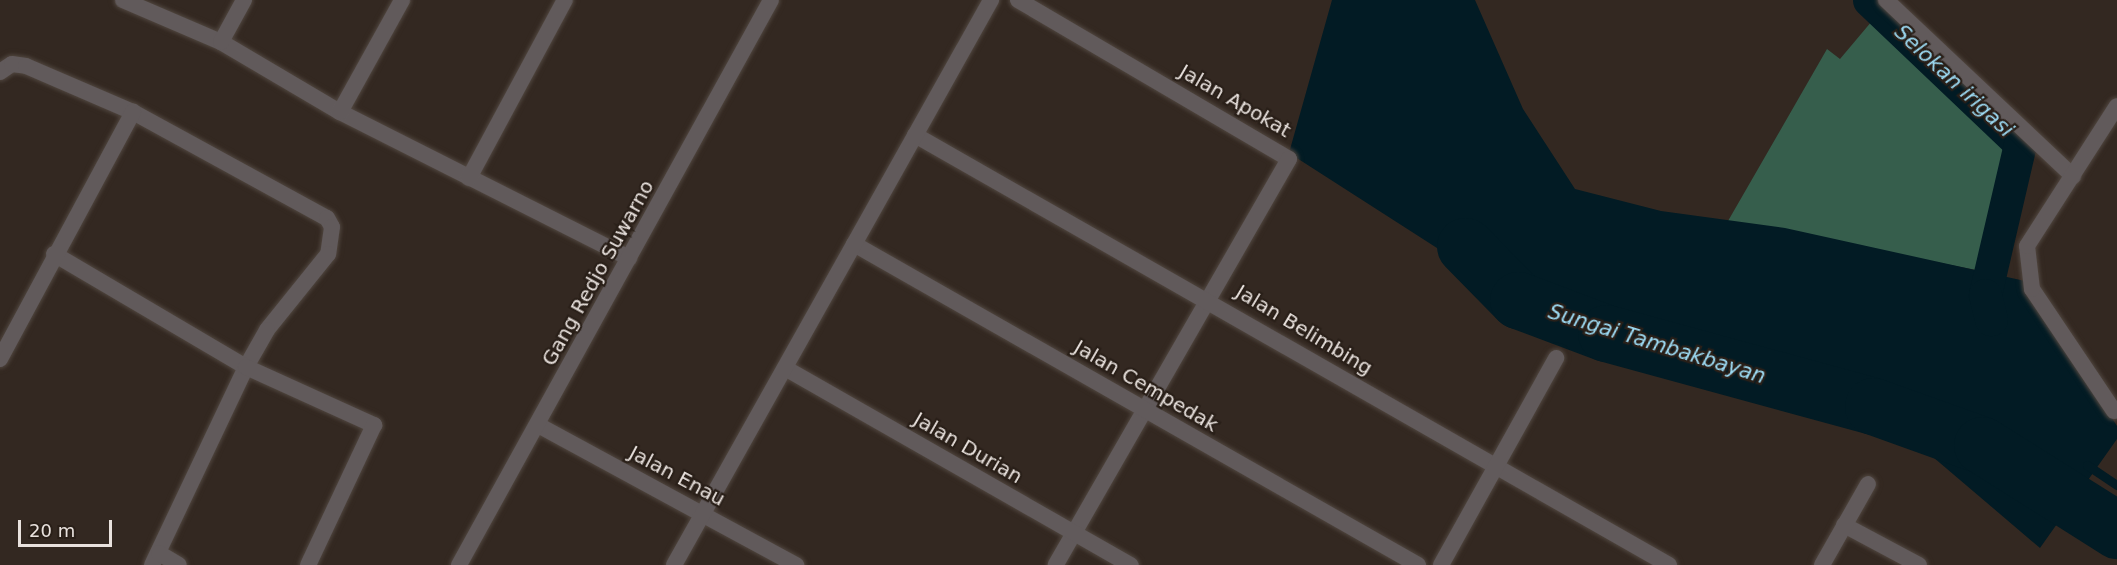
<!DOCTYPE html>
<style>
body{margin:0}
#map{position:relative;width:2117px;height:565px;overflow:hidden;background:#332821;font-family:"DejaVu Sans",sans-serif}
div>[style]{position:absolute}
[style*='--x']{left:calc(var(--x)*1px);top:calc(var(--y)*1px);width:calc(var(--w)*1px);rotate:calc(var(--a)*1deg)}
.green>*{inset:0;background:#365e4c}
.water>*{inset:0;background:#021b24}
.stream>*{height:9px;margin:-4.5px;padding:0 4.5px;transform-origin:4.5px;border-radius:4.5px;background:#021b24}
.canal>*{height:33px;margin:-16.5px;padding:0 16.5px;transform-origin:16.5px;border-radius:16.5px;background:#021b24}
.river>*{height:57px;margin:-28.5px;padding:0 28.5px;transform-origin:28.5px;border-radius:28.5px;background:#021b24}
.roads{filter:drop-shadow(0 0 2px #50463f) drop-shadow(0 0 2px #50463f)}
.minor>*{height:16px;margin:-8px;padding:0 8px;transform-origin:8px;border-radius:8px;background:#615a5b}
span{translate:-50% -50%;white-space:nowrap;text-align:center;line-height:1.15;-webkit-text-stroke:4.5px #291f18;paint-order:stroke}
.street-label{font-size:20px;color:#e9e2de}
.water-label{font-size:21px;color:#9ddbf4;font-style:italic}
.scale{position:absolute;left:18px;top:520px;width:94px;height:27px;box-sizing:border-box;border:3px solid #e9e2de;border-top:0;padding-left:8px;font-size:18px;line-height:21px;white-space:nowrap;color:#e9e2de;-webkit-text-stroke:4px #291f18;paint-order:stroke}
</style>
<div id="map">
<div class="green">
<i style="clip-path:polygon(1888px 2px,2019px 126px,1976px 270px,1728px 221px,1827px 49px,1840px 59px)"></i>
</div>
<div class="water">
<i style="clip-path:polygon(1332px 0,1475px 0,1523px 109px,1575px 189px,1661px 211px,1785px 228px,2025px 281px,2117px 426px,2117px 439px,2040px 548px,1873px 406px,1606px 333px,1518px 300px,1289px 153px)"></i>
</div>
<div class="stream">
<i style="--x:2087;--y:465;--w:36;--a:34"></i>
</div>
<div class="canal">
<i style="--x:1869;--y:0;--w:209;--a:43.6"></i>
<i style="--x:2020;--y:144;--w:155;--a:103.1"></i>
<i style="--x:1985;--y:295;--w:25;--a:76"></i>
</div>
<div class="river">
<i style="--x:1465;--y:246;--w:76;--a:45.5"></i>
<i style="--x:1518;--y:300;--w:94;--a:20.6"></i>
<i style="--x:1606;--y:333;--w:277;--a:15.3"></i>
<i style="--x:1873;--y:406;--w:116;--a:19.7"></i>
<i style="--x:1982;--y:445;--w:160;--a:32.2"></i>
</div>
<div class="roads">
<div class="minor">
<i style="--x:123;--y:0;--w:107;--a:23.2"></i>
<i style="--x:221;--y:42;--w:138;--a:30.5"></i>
<i style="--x:340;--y:112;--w:324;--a:26.8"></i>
<i style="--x:1018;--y:0;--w:314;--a:30.4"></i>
<i style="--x:1289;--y:159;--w:468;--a:119.9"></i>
<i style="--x:1886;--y:0;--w:257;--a:43.3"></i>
<i style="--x:221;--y:42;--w:48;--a:-61.3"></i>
<i style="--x:0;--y:72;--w:14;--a:-34"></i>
<i style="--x:12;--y:64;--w:14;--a:8"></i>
<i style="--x:26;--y:66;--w:116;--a:23.3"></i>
<i style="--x:133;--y:112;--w:221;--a:28.7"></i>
<i style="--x:327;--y:218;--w:10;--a:61"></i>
<i style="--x:332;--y:227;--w:27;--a:98"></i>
<i style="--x:328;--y:254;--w:97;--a:128.8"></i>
<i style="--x:267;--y:330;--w:43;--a:119.6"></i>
<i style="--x:246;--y:367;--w:219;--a:115.4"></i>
<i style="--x:340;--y:112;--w:128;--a:-61"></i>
<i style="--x:915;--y:135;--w:868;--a:29.7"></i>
<i style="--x:469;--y:178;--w:202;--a:-61.7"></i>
<i style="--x:854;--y:244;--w:649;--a:29.65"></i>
<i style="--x:54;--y:254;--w:223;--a:30.5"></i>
<i style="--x:246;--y:367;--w:141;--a:24.4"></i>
<i style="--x:374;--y:425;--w:155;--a:115.2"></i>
<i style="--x:0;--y:359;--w:281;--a:-61.7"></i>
<i style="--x:785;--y:368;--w:398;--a:29.7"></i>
<i style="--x:2114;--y:411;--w:147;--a:-123.9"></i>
<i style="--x:2032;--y:289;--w:43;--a:-96.6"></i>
<i style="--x:2027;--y:246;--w:166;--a:-57.3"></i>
<i style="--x:538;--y:425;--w:294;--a:28.5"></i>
<i style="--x:1844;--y:525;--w:85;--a:28.1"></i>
<i style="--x:159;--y:553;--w:23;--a:31"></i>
<i style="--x:459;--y:565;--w:645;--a:-61.09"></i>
<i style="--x:674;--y:565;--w:648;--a:-60.7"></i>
<i style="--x:1441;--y:565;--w:237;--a:-60.9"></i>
<i style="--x:1822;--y:565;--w:93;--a:-60.4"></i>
</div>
</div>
<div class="street-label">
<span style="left:1235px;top:101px;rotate:30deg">Jalan Apokat</span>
<span style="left:598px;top:273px;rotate:-61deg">Gang Redjo Suwarno</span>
<span style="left:1304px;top:330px;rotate:31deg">Jalan Belimbing</span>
<span style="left:1146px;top:386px;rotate:30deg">Jalan Cempedak</span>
<span style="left:968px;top:448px;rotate:30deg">Jalan Durian</span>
<span style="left:677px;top:476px;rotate:28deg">Jalan Enau</span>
</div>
<div class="water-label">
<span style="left:1954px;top:81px;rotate:43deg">Selokan irigasi</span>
<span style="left:1657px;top:344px;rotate:17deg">Sungai Tambakbayan</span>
</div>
<div class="scale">20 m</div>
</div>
